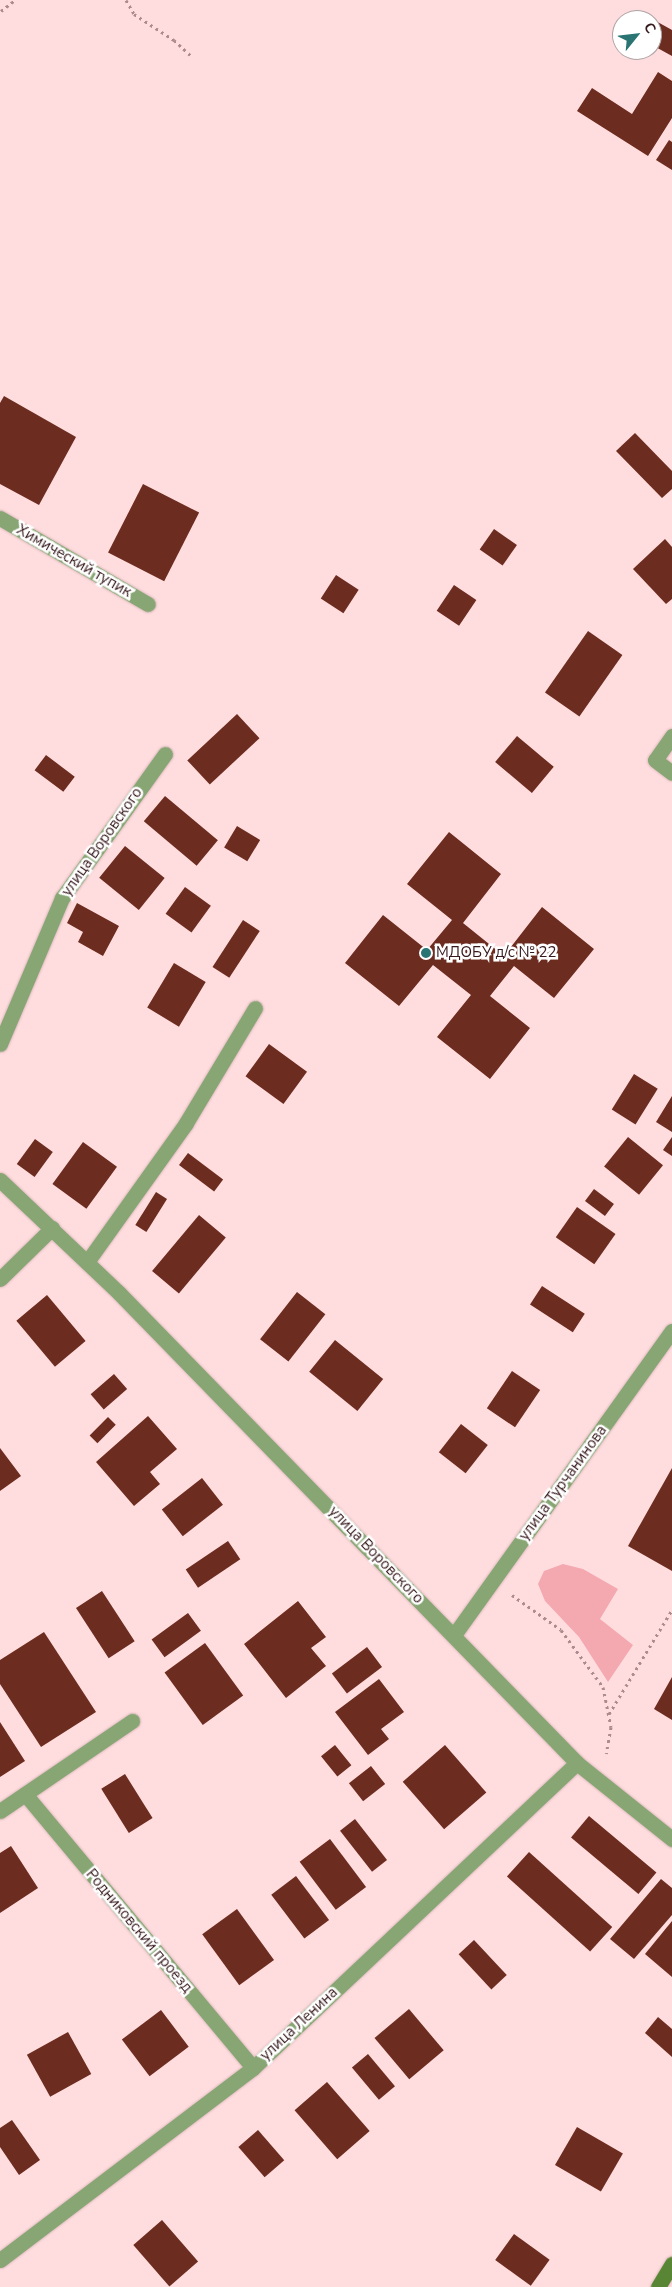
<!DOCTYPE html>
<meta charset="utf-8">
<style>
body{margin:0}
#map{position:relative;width:672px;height:2287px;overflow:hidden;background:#ffdddf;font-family:"Nunito Sans",sans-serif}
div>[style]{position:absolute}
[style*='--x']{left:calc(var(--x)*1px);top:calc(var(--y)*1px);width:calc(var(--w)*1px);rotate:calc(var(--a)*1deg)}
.green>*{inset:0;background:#f4a9b0}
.building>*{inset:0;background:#6c2c1f;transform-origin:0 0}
.path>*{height:3px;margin-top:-1.5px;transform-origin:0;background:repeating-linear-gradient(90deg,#ab8b8e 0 2.5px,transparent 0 6.5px)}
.roads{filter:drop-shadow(0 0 1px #dbbabc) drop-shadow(0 0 1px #dbbabc)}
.street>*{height:15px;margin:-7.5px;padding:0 7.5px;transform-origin:7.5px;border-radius:7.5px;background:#87a673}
.secondary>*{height:15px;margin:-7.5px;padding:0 7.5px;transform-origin:7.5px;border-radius:7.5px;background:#598635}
.dots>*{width:14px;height:14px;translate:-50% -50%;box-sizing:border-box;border:2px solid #fff;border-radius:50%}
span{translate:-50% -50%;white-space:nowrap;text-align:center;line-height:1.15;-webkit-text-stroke:5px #fff;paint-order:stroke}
.street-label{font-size:15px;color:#36191c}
.poi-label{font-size:15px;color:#36191c}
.left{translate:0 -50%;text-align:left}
.north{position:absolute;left:612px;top:10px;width:50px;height:50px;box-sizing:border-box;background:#fff;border:1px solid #afa3a4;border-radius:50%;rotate:61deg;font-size:14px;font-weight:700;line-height:20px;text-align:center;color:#36191c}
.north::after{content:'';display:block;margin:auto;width:18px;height:22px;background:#2a7473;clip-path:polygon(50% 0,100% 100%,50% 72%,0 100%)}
</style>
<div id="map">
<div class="green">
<i style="clip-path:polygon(563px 1564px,583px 1569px,618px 1589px,600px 1619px,633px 1645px,608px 1682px,579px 1637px,545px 1601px,538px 1584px,544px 1571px)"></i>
</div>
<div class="building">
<i style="clip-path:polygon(636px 10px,672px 30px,672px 56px,652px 45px,652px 20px,630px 20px)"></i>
<i style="clip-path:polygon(658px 72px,672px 81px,672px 118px,648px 156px,577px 111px,592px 88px,632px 114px)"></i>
<i style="clip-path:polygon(669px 140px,672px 142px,672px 170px,656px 160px)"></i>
<i style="clip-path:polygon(4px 396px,76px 437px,39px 505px,0 484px,0 403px)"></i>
<i style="clip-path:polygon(635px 433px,672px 471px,672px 489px,662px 498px,616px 451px)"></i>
<i style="left:143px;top:484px;width:63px;height:77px;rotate:27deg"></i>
<i style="left:494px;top:529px;width:28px;height:25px;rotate:35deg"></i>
<i style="clip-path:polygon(665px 539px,672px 547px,672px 599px,666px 604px,633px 569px)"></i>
<i style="left:336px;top:575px;width:27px;height:28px;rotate:33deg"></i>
<i style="left:454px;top:585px;width:27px;height:31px;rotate:34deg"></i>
<i style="left:588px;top:631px;width:42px;height:75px;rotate:35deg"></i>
<i style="left:237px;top:714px;width:33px;height:68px;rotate:47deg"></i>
<i style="left:517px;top:736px;width:48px;height:34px;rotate:40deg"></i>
<i style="left:46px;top:755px;width:36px;height:19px;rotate:37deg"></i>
<i style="left:165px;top:796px;width:69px;height:33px;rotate:40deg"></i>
<i style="left:237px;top:826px;width:27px;height:25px;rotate:31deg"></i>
<i style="clip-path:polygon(449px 832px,501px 874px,463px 923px,504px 956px,542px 907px,594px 949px,554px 998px,514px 966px,490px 996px,530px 1028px,490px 1079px,437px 1037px,471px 995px,433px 965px,399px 1006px,345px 963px,383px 915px,427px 950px,452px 920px,407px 884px)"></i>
<i style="left:125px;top:846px;width:51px;height:41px;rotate:39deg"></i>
<i style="left:185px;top:887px;width:32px;height:33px;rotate:36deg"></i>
<i style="clip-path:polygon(77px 903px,119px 926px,103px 956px,78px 942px,83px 932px,67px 923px)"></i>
<i style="left:243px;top:920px;width:20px;height:56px;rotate:33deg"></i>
<i style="left:174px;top:963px;width:37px;height:52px;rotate:31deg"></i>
<i style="left:269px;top:1044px;width:47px;height:40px;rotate:36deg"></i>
<i style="left:634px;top:1074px;width:28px;height:42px;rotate:32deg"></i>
<i style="clip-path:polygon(672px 1096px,672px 1132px,656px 1122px)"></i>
<i style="left:628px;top:1137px;width:45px;height:38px;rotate:39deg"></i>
<i style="clip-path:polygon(672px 1137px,672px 1156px,663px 1150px)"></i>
<i style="left:35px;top:1139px;width:22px;height:31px;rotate:36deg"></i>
<i style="left:83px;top:1142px;width:42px;height:52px;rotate:36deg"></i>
<i style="left:188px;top:1153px;width:44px;height:15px;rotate:37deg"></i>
<i style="left:594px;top:1189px;width:25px;height:15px;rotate:37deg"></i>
<i style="left:156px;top:1192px;width:13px;height:39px;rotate:32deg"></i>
<i style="left:577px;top:1207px;width:47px;height:37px;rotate:35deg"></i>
<i style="left:199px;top:1215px;width:35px;height:73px;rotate:40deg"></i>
<i style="left:542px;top:1286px;width:51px;height:22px;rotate:33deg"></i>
<i style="left:297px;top:1292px;width:36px;height:60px;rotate:38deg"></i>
<i style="left:47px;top:1295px;width:60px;height:40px;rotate:50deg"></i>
<i style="left:335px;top:1340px;width:62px;height:41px;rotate:39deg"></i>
<i style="left:512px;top:1371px;width:34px;height:45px;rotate:34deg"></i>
<i style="left:114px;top:1374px;width:20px;height:31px;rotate:49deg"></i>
<i style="clip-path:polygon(148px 1416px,177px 1449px,150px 1472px,160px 1484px,134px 1506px,96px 1462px)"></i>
<i style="left:108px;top:1417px;width:11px;height:26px;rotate:45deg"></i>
<i style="left:461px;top:1424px;width:34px;height:36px;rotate:38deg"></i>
<i style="clip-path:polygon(0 1448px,21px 1476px,0 1491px)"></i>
<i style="clip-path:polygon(672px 1468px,672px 1571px,628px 1546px)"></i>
<i style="left:202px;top:1478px;width:34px;height:51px;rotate:52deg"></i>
<i style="left:228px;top:1541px;width:22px;height:51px;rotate:56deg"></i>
<i style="left:102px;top:1591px;width:60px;height:31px;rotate:57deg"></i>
<i style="clip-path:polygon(298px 1601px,326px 1637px,311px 1648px,326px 1666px,286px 1698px,244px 1644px)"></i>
<i style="left:188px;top:1613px;width:22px;height:45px;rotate:54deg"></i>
<i style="clip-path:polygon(44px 1632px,96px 1712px,41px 1747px,0 1684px,0 1660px)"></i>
<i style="left:205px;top:1643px;width:65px;height:50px;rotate:54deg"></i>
<i style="left:367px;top:1647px;width:25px;height:44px;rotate:53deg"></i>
<i style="clip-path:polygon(672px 1677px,672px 1720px,654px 1709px)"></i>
<i style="clip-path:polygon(379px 1679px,404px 1712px,381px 1729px,389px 1739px,368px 1755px,335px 1712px)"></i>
<i style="clip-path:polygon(0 1722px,25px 1761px,0 1777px)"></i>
<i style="left:335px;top:1745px;width:26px;height:18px;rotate:51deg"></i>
<i style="left:445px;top:1745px;width:63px;height:56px;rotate:49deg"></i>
<i style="left:371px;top:1766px;width:23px;height:28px;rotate:52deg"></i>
<i style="left:125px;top:1774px;width:52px;height:28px;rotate:58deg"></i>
<i style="left:589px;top:1816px;width:88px;height:28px;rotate:40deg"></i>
<i style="left:355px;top:1819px;width:52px;height:19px;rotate:52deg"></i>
<i style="left:330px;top:1839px;width:60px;height:38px;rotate:53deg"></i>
<i style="clip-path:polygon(11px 1846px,38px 1888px,0 1913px,0 1853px)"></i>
<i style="left:529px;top:1852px;width:112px;height:33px;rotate:42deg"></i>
<i style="left:296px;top:1876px;width:55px;height:31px;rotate:53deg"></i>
<i style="clip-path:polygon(661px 1879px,672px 1888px,672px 1915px,634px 1959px,610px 1939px)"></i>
<i style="left:237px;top:1909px;width:63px;height:43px;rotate:54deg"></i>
<i style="clip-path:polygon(672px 1921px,672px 1977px,645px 1954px)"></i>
<i style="left:474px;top:1940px;width:48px;height:21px;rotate:47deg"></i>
<i style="left:409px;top:2009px;width:54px;height:45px;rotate:50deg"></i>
<i style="left:161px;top:2010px;width:46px;height:49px;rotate:53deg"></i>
<i style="clip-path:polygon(658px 2017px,672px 2029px,672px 2057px,645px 2033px)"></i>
<i style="left:68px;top:2032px;width:48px;height:47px;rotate:61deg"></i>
<i style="left:368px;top:2054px;width:42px;height:21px;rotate:50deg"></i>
<i style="left:327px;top:2082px;width:65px;height:43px;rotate:49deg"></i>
<i style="clip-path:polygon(12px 2120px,40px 2160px,19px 2175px,0 2147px,0 2128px)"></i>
<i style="left:577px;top:2127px;width:53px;height:44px;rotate:30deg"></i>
<i style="left:258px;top:2130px;width:40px;height:26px;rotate:49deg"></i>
<i style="left:162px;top:2220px;width:55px;height:38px;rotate:49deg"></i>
<i style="left:514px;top:2234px;width:44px;height:32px;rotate:36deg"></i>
</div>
<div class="path">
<i style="--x:126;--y:0;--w:16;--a:60"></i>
<i style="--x:134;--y:14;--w:48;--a:33"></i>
<i style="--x:174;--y:40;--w:23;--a:43"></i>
<i style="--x:1;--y:11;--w:18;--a:-38"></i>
<i style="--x:512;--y:1595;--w:60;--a:35.5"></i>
<i style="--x:561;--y:1630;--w:71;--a:53.6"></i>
<i style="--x:603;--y:1687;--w:41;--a:78.7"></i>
<i style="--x:611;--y:1727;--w:27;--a:100"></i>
<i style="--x:609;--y:1714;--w:122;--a:-58.8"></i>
</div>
<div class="roads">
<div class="street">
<i style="--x:0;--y:518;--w:171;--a:30.2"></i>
<i style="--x:672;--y:736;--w:29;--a:125"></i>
<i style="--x:655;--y:760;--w:21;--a:37"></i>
<i style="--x:0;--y:1044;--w:159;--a:-67"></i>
<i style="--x:62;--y:898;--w:177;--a:-54.4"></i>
<i style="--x:0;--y:1180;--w:164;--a:43.5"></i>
<i style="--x:119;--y:1293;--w:656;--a:45.74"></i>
<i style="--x:577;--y:1763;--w:122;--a:38.7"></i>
<i style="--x:87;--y:1262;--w:171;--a:-54.5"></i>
<i style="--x:186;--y:1123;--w:134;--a:-59"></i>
<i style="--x:0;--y:1279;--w:73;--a:-44.4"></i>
<i style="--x:454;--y:1635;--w:374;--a:-54.4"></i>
<i style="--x:25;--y:1794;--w:356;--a:50.2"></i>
<i style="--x:0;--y:1811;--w:160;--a:-34.3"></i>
<i style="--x:0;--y:2260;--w:318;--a:-37.2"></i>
<i style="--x:253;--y:2068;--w:445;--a:-43.3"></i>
</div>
<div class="secondary">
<i style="--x:658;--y:2287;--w:27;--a:-59"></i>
</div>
</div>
<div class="dots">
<i style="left:426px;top:953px;background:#2a7473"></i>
</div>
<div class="street-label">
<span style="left:74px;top:561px;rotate:30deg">Химический тупик</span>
<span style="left:102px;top:842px;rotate:-55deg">улица Воровского</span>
<span style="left:563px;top:1483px;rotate:-54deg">улица Турчанинова</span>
<span style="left:376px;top:1555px;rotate:46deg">улица Воровского</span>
<span style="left:139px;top:1931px;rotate:50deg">Родниковский проезд</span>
<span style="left:299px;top:2024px;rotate:-43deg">улица Ленина</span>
</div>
<div class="poi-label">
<span class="left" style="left:436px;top:953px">МДОБУ д/с № 22</span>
</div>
<div class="north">С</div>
</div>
